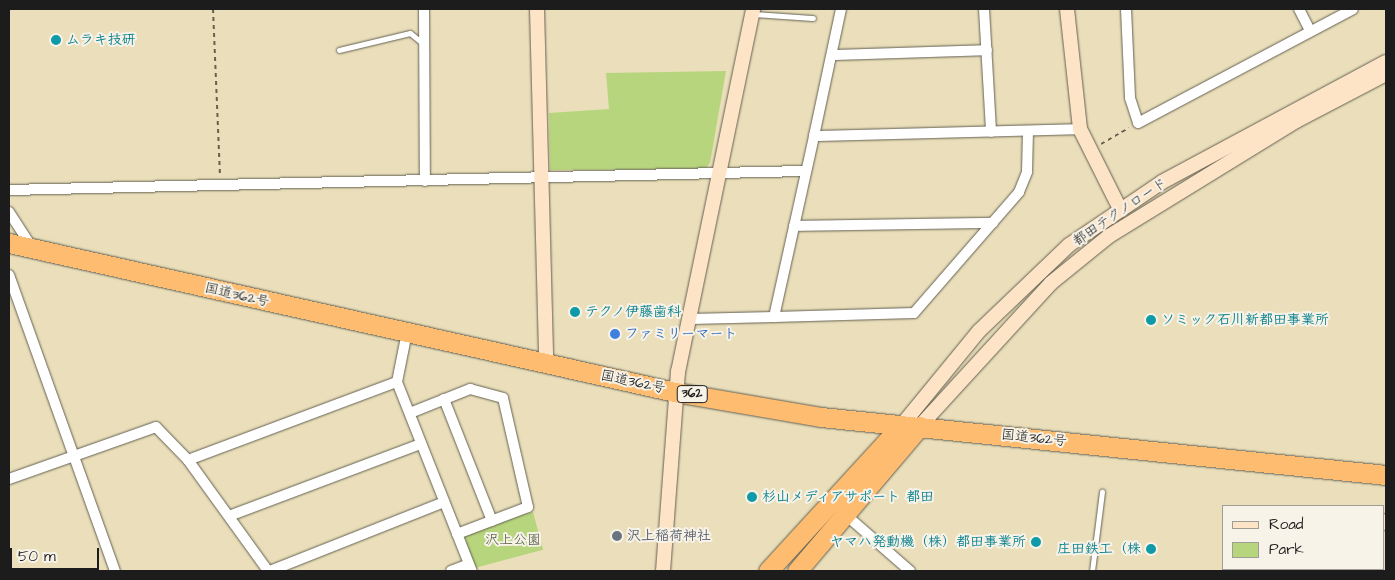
<!DOCTYPE html>
<meta charset="utf-8">
<style>
body{margin:0}
#map{position:relative;width:1395px;height:580px;overflow:hidden;background:#eadfba;font-family:"Architects Daughter","Klee One",sans-serif}
div>[style]{position:absolute}
[style*='--x']{left:calc(var(--x)*1px);top:calc(var(--y)*1px);width:calc(var(--w)*1px);rotate:calc(var(--a)*1deg)}
.green>*{inset:0;background:#b7d57c;transform-origin:0 0}
.path>*{height:2px;margin-top:-1px;transform-origin:0;background:repeating-linear-gradient(90deg,#646053 0 4px,transparent 0 8px)}
.roads{filter:drop-shadow(0 0 1px #646053) drop-shadow(0 0 1px #646053)}
.lane>*{height:5px;margin:-2.5px;padding:0 2.5px;transform-origin:2.5px;border-radius:2.5px;background:#fff}
.street>*{height:10px;margin:-5px;padding:0 5px;transform-origin:5px;border-radius:5px;background:#fff}
.secondary>*{height:14px;margin:-7px;padding:0 7px;transform-origin:7px;border-radius:7px;background:#fee4c6}
.highway>*{height:19px;margin:-9.5px;padding:0 9.5px;transform-origin:9.5px;border-radius:9.5px;background:#fdbc70}
.dots>*{width:14px;height:14px;translate:-50% -50%;box-sizing:border-box;border:2px solid #f7f3e8;border-radius:50%}
span{translate:-50% -50%;white-space:nowrap;text-align:center;line-height:1.15;-webkit-text-stroke:4px #f7f3e8;paint-order:stroke}
.shield-label span{padding:1px 4px;background:#f7f3e8;border:1px solid;border-radius:4px;-webkit-text-stroke-width:0}
.shield-label{font-size:12px;color:#1c1c1c;font-weight:700}
.culture-label{font-size:14px;color:#0d838f;font-weight:700}
.left{translate:0 -50%;text-align:left}
.right{translate:-100% -50%;text-align:right}
.street-label{font-size:14px;color:#1c1c1c}
.shop-label{font-size:14px;color:#366cbe;font-weight:700}
.worship-label{font-size:14px;color:#5b616d;font-weight:700}
.park-label{font-size:14px;color:#4a5439}
.frame{position:absolute;inset:0;border:10px solid #1c1c1c;pointer-events:none}
.legend{position:absolute;left:1222px;top:505px;width:162px;height:65px;box-sizing:border-box;background:#f7f3e8;border:1px solid #9f9d96;margin:0;padding:6px 9px;list-style:none;font-size:15px;color:#1c1c1c}
.legend li{display:flex;align-items:center;gap:10px;height:25px}
.legend b{width:25px;border:1px solid #9f9d96}
.scale{position:absolute;left:10px;top:548px;width:89px;height:22px;box-sizing:border-box;border:2px solid #1c1c1c;border-top:0;padding-left:6px;font-size:15px;line-height:18px;white-space:nowrap;color:#1c1c1c;-webkit-text-stroke:4px #f7f3e8;paint-order:stroke}
</style>
<div id="map">
<div class="green">
<i style="clip-path:polygon(726px 71px,710px 163px,705px 169px,550px 170px,549px 113px,609px 109px,606px 73px)"></i>
<i style="left:533px;top:512px;width:39px;height:72px;rotate:75deg"></i>
</div>
<div class="path">
<i style="--x:213;--y:9;--w:165;--a:87.6"></i>
<i style="--x:1101;--y:144;--w:32;--a:-30"></i>
</div>
<div class="roads">
<div class="lane">
<i style="--x:753;--y:14;--w:60;--a:3.8"></i>
<i style="--x:339;--y:50;--w:73;--a:-13.5"></i>
<i style="--x:410;--y:33;--w:14;--a:39"></i>
<i style="--x:1092;--y:571;--w:80;--a:-82.8"></i>
</div>
<div class="street">
<i style="--x:424;--y:9;--w:172;--a:89.7"></i>
<i style="--x:984;--y:9;--w:123;--a:86.7"></i>
<i style="--x:1126;--y:9;--w:89;--a:87.4"></i>
<i style="--x:1130;--y:98;--w:26;--a:72"></i>
<i style="--x:1138;--y:123;--w:243;--a:-27.9"></i>
<i style="--x:1299;--y:9;--w:25;--a:63"></i>
<i style="--x:832;--y:55;--w:155;--a:-1.8"></i>
<i style="--x:814;--y:136;--w:130;--a:-78"></i>
<i style="--x:9;--y:190;--w:797;--a:-1.37"></i>
<i style="--x:9;--y:212;--w:44;--a:57"></i>
<i style="--x:794;--y:226;--w:199;--a:-0.9"></i>
<i style="--x:9;--y:275;--w:314;--a:70.3"></i>
<i style="--x:774;--y:317;--w:140;--a:-1.6"></i>
<i style="--x:914;--y:313;--w:160;--a:-49"></i>
<i style="--x:1019;--y:192;--w:22;--a:-68"></i>
<i style="--x:1027;--y:172;--w:41;--a:-88.6"></i>
<i style="--x:690;--y:319;--w:84;--a:-1.4"></i>
<i style="--x:774;--y:317;--w:185;--a:-77.5"></i>
<i style="--x:814;--y:136;--w:266;--a:-1.5"></i>
<i style="--x:407;--y:332;--w:51;--a:101.3"></i>
<i style="--x:397;--y:382;--w:203;--a:68.4"></i>
<i style="--x:444;--y:399;--w:131;--a:68.5"></i>
<i style="--x:410;--y:413;--w:65;--a:-21.8"></i>
<i style="--x:470;--y:389;--w:34;--a:15"></i>
<i style="--x:503;--y:398;--w:112;--a:77.1"></i>
<i style="--x:528;--y:507;--w:76;--a:159.2"></i>
<i style="--x:188;--y:460;--w:223;--a:-20.5"></i>
<i style="--x:9;--y:479;--w:156;--a:-19.5"></i>
<i style="--x:156;--y:427;--w:46;--a:45.9"></i>
<i style="--x:188;--y:460;--w:137;--a:54.2"></i>
<i style="--x:846;--y:515;--w:85;--a:41.2"></i>
<i style="--x:229;--y:516;--w:205;--a:-20.6"></i>
<i style="--x:270;--y:571;--w:187;--a:-21.6"></i>
<i style="--x:451;--y:571;--w:19;--a:-21"></i>
</div>
<div class="secondary">
<i style="--x:537;--y:9;--w:355;--a:88.5"></i>
<i style="--x:1067;--y:9;--w:121;--a:83.8"></i>
<i style="--x:1080;--y:129;--w:89;--a:63.4"></i>
<i style="--x:902;--y:425;--w:122;--a:-50.7"></i>
<i style="--x:979;--y:331;--w:124;--a:-43.7"></i>
<i style="--x:1069;--y:245;--w:112;--a:-34.1"></i>
<i style="--x:1162;--y:182;--w:254;--a:-28.2"></i>
<i style="--x:920;--y:426;--w:194;--a:-47.5"></i>
<i style="--x:1051;--y:283;--w:75;--a:-39"></i>
<i style="--x:1109;--y:236;--w:220;--a:-31.6"></i>
<i style="--x:1296;--y:121;--w:102;--a:-27.6"></i>
<i style="--x:1384;--y:523;--w:3;--a:-45"></i>
<i style="--x:663;--y:571;--w:200;--a:-85.7"></i>
<i style="--x:678;--y:372;--w:371;--a:-78.3"></i>
<i style="--x:1330;--y:571;--w:4;--a:-34"></i>
</div>
<div class="highway">
<i style="--x:9;--y:243;--w:682;--a:12.61"></i>
<i style="--x:675;--y:392;--w:148;--a:9.7"></i>
<i style="--x:821;--y:417;--w:568;--a:5.86"></i>
<i style="--x:768;--y:571;--w:198;--a:-47.5"></i>
<i style="--x:797;--y:571;--w:190;--a:-49.7"></i>
</div>
</div>
<div class="dots">
<i style="left:56px;top:40px;background:#0f9aa8"></i>
<i style="left:575px;top:312px;background:#0f9aa8"></i>
<i style="left:1151px;top:320px;background:#0f9aa8"></i>
<i style="left:615px;top:334px;background:#3f7fe0"></i>
<i style="left:752px;top:497px;background:#0f9aa8"></i>
<i style="left:617px;top:536px;background:#6b7280"></i>
<i style="left:1036px;top:542px;background:#0f9aa8"></i>
<i style="left:1151px;top:549px;background:#0f9aa8"></i>
</div>
<div class="shield-label">
<span style="left:692px;top:394px">362</span>
</div>
<div class="culture-label">
<span class="left" style="left:66px;top:40px">ムラキ技研</span>
<span class="left" style="left:585px;top:312px">テクノ伊藤歯科</span>
<span class="left" style="left:1161px;top:320px">ソミック石川新都田事業所</span>
<span class="left" style="left:762px;top:497px">杉山メディアサポート 都田</span>
<span class="right" style="left:1026px;top:542px">ヤマハ発動機（株）都田事業所</span>
<span class="right" style="left:1141px;top:549px">庄田鉄工（株</span>
</div>
<div class="street-label">
<span style="left:1120px;top:212px;rotate:-34deg">都田テクノロード</span>
<span style="left:237px;top:295px;rotate:13deg">国道362号</span>
<span style="left:633px;top:382px;rotate:12deg">国道362号</span>
<span style="left:1034px;top:438px;rotate:6deg">国道362号</span>
</div>
<div class="shop-label">
<span class="left" style="left:625px;top:334px">ファミリーマート</span>
</div>
<div class="worship-label">
<span class="left" style="left:627px;top:536px">沢上稲荷神社</span>
</div>
<div class="park-label">
<span style="left:513px;top:540px">沢上公園</span>
</div>
<div class="frame"></div>
<ul class="legend">
<li><b style="height:6px;background:#fee4c6"></b>Road</li>
<li><b style="height:14px;background:#b7d57c"></b>Park</li>
</ul>
<div class="scale">50 m</div>
</div>
